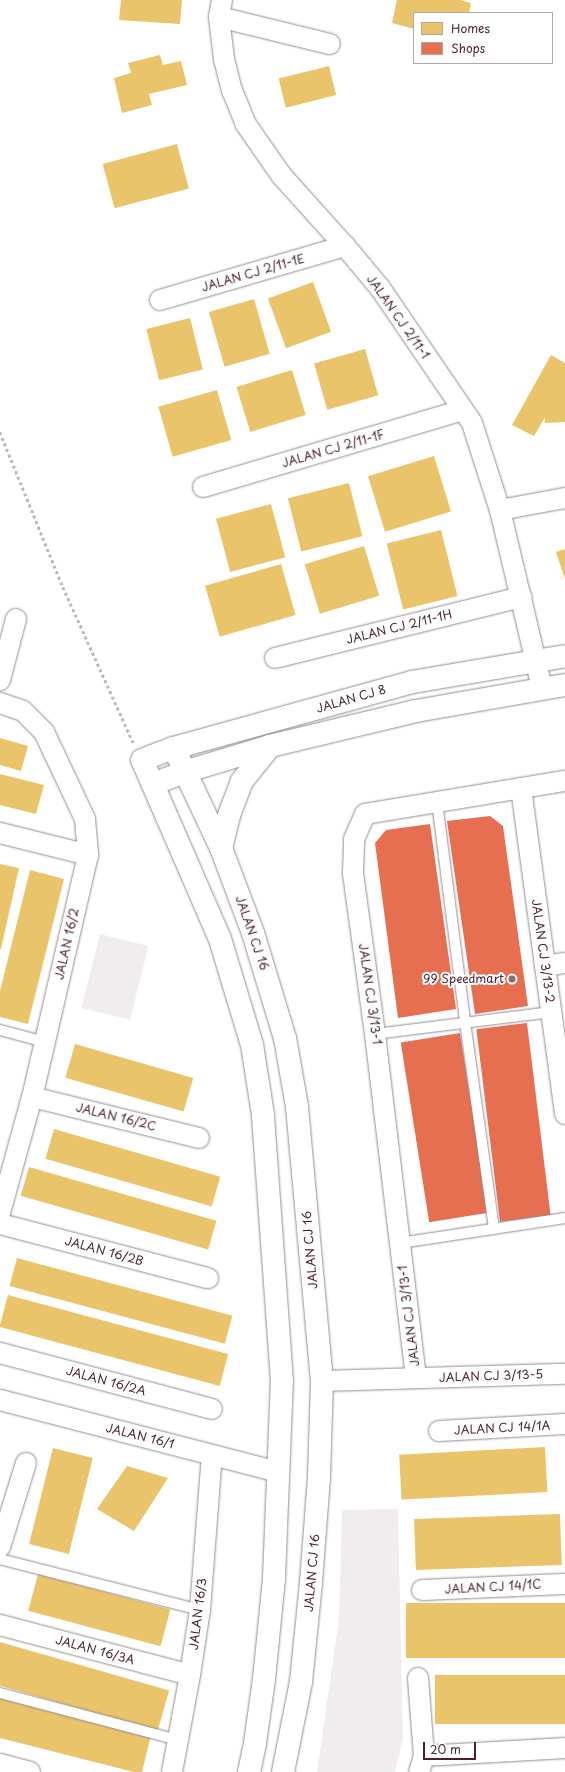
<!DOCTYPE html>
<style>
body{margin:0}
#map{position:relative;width:565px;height:1772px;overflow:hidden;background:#fff;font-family:"Playpen Sans",sans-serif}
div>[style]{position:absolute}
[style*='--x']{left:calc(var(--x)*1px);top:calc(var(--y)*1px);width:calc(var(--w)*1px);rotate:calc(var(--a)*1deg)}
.green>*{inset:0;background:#f1edee;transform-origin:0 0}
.homes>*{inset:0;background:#e9c46a;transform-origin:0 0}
.shops>*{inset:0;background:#e76f51;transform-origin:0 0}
.path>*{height:2.5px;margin-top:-1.25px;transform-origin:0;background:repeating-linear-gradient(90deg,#bdb8b9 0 3px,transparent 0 6px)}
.roads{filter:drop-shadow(0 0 1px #948c8e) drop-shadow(0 0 1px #948c8e)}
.lane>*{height:10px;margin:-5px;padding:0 5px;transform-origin:5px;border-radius:5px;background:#fff}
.street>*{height:20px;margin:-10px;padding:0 10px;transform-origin:10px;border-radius:10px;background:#fff}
.secondary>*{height:22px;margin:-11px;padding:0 11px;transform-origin:11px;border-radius:11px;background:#fff}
.dots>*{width:11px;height:11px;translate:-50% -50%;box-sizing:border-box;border:2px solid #fff;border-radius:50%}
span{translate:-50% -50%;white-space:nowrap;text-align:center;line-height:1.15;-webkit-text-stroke:4px #fff;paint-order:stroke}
.street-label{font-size:12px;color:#4a1f2b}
.poi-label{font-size:12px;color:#4a1f2b}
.right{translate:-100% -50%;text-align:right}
.legend{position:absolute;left:413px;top:12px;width:140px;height:52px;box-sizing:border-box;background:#fff;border:1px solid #b7a5aa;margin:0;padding:5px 7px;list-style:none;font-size:12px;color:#4a1f2b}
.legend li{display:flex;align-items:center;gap:8px;height:20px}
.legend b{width:20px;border:1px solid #b7a5aa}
.scale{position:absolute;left:423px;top:1742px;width:53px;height:18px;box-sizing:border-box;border:2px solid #4a1f2b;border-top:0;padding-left:5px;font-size:12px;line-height:14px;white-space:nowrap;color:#4a1f2b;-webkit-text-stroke:3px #fff;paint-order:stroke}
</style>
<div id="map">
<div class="green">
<i style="left:100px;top:934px;width:50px;height:76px;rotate:14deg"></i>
<i style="clip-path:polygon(398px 1509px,403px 1739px,395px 1772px,317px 1772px,339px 1618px,342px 1510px)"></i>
</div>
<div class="homes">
<i style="clip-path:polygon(121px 0,182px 0,180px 24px,119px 20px)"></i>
<i style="clip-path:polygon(397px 0,460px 0,471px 3px,469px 13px,414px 13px,414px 29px,392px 23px)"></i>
<i style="clip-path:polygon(160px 55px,163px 65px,181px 61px,187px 85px,149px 94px,152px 105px,122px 113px,114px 78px,131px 73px,128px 63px)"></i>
<i style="left:329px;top:66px;width:30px;height:52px;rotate:76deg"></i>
<i style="left:177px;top:144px;width:46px;height:77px;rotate:75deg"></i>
<i style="left:313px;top:282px;width:53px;height:48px;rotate:70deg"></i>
<i style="left:254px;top:299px;width:57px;height:47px;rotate:74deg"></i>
<i style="left:190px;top:318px;width:53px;height:45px;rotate:76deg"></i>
<i style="left:365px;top:349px;width:48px;height:53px;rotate:74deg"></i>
<i style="clip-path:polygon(551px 355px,565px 363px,565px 422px,545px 423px,545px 417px,534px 436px,512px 425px)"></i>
<i style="left:292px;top:370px;width:47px;height:58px;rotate:73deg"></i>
<i style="left:217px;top:390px;width:52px;height:61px;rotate:74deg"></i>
<i style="left:434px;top:456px;width:58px;height:69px;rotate:73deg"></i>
<i style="left:349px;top:483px;width:55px;height:63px;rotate:76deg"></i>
<i style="left:271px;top:504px;width:55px;height:57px;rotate:75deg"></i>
<i style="left:441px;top:530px;width:68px;height:56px;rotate:76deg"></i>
<i style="left:364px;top:546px;width:52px;height:62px;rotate:73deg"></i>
<i style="clip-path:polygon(565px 549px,565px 579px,556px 552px)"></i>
<i style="left:281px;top:564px;width:53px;height:79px;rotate:74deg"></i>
<i style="clip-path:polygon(0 738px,28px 746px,21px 771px,0 765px)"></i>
<i style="clip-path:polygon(0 774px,44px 785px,36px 814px,0 805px)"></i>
<i style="clip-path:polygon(0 864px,19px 868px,1px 949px,0 949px)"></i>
<i style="clip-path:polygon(30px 870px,64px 879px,28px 1024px,0 1017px,0 991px)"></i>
<i style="left:75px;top:1044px;width:123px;height:35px;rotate:16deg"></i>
<i style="left:54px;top:1129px;width:173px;height:31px;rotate:16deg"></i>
<i style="left:29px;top:1167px;width:195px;height:30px;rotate:16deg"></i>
<i style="left:17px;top:1258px;width:223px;height:29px;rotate:15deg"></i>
<i style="left:8px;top:1295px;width:228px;height:33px;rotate:15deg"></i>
<i style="left:545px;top:1447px;width:45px;height:146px;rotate:87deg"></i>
<i style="left:53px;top:1448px;width:41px;height:99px;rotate:14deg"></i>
<i style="clip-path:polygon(127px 1466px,168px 1478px,134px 1531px,97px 1509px)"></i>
<i style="left:560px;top:1514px;width:51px;height:146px;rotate:88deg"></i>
<i style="left:38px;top:1574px;width:137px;height:38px;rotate:15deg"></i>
<i style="left:565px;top:1603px;width:55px;height:159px;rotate:90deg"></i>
<i style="left:0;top:1642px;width:176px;height:42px;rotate:16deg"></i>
<i style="left:565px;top:1675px;width:49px;height:130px;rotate:90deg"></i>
<i style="clip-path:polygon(0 1697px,151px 1735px,142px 1772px,134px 1772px,0 1738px)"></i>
</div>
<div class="shops">
<i style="clip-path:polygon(490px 816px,503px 826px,528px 1006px,475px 1014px,447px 821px)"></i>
<i style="clip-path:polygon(430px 824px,456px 1009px,398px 1018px,375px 843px,386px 830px)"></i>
<i style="left:527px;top:1023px;width:194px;height:51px;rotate:83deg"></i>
<i style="left:460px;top:1033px;width:182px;height:60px;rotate:81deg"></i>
</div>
<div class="path">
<i style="--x:0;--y:432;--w:167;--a:67.9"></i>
<i style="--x:63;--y:587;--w:172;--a:65.7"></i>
</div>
<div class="roads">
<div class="lane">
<i style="--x:437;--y:802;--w:222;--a:82.7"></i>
<i style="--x:465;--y:1022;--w:209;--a:82"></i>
<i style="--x:0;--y:1030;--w:47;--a:14.9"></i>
<i style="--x:375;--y:1034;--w:177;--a:-7.1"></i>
<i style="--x:400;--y:1243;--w:167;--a:-8.6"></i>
<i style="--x:0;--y:1559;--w:206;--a:14.3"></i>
<i style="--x:0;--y:1693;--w:184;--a:14.8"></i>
</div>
<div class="street">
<i style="--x:222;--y:0;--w:17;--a:100"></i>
<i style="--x:219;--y:17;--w:42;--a:83.2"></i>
<i style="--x:224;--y:59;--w:32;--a:76"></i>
<i style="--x:232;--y:90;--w:35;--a:68"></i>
<i style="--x:245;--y:123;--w:63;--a:55.3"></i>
<i style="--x:281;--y:175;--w:96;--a:48"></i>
<i style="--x:345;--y:246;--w:55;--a:50.2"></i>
<i style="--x:380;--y:288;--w:163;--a:55.7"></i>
<i style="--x:472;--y:423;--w:91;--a:72.2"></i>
<i style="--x:500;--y:510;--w:183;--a:76.7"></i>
<i style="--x:219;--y:17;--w:114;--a:13.7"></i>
<i style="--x:160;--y:300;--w:193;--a:-16.3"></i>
<i style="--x:203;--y:487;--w:271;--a:-16.5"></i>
<i style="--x:500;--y:510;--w:66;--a:-10.5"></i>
<i style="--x:275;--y:658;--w:254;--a:-13.9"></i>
<i style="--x:0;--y:680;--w:63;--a:-75.3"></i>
<i style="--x:0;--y:703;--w:24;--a:19"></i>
<i style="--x:23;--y:711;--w:30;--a:45"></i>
<i style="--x:44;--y:732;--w:96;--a:64.8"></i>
<i style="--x:85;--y:819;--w:36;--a:85"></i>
<i style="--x:88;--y:855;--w:248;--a:103"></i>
<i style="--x:32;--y:1097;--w:120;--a:105.4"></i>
<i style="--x:521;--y:788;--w:329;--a:82.3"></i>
<i style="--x:0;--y:833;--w:91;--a:14"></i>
<i style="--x:545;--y:966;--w:20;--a:-9"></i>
<i style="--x:32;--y:1097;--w:172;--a:13.8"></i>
<i style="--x:0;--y:1224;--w:215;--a:14.6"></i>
<i style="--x:0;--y:1353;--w:219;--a:14.8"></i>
<i style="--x:416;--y:1378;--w:346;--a:-96.8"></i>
<i style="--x:375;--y:1034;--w:162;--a:-97.8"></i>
<i style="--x:353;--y:873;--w:34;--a:-88"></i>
<i style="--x:354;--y:839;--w:27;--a:-66"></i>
<i style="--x:365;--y:814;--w:203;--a:-9.4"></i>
<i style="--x:322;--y:1381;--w:243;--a:-1.7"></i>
<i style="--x:0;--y:1400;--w:288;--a:14.5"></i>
<i style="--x:439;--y:1431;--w:126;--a:-3.2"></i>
<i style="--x:0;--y:1547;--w:88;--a:-72.8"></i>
<i style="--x:422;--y:1590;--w:143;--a:-2.4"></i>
<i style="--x:0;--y:1625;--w:196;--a:14.7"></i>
<i style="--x:418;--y:1678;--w:78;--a:85.6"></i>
<i style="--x:424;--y:1756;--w:17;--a:107"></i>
<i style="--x:424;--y:1756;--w:141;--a:-3.2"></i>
<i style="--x:0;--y:1764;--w:31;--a:15"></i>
<i style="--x:172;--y:1772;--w:99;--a:-79.5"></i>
<i style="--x:190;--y:1675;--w:66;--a:-81.3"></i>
<i style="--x:200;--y:1610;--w:155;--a:-85.6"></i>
</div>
<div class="secondary">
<i style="--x:174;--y:748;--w:110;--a:64.8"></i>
<i style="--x:221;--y:848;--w:91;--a:69.4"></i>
<i style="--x:253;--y:933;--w:110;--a:73.1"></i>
<i style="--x:285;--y:1038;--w:70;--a:80.1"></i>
<i style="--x:297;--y:1107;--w:275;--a:84.8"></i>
<i style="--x:322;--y:1381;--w:97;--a:91.8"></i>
<i style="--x:319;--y:1478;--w:105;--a:94.4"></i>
<i style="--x:311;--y:1583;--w:100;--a:95.8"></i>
<i style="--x:301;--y:1682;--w:92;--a:101.3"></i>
<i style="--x:153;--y:784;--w:33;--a:-21"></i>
<i style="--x:184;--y:772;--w:90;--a:-16.8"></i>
<i style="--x:270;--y:746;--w:150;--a:-13.5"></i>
<i style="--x:416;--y:711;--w:151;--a:-9.9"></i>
<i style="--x:221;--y:848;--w:34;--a:-76"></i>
<i style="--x:229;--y:815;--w:36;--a:-69"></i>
<i style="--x:242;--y:781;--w:45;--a:-51.3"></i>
<i style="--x:249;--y:1772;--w:30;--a:-78"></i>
<i style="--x:255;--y:1743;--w:65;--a:-82"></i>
<i style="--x:264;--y:1679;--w:101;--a:-84.3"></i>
<i style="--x:274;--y:1578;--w:197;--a:-87.7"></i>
<i style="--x:282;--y:1381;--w:267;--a:-94.1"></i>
<i style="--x:263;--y:1115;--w:71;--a:-98.9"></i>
<i style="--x:252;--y:1045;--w:111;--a:-106.8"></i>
<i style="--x:220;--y:939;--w:195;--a:-113.5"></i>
<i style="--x:142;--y:760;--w:34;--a:-21"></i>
<i style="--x:174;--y:748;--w:247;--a:-15.5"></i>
<i style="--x:412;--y:682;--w:155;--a:-9.6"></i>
</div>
</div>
<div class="dots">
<i style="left:512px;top:979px;background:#896d75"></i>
</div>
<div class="street-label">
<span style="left:253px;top:273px;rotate:-16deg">JALAN CJ 2/11-1E</span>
<span style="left:398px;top:317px;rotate:55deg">JALAN CJ 2/11-1</span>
<span style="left:333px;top:449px;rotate:-16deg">JALAN CJ 2/11-1F</span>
<span style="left:399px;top:627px;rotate:-14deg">JALAN CJ 2/11-1H</span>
<span style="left:351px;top:699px;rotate:-16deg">JALAN CJ 8</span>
<span style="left:252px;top:933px;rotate:71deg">JALAN CJ 16</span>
<span style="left:67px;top:944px;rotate:-77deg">JALAN 16/2</span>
<span style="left:543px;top:951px;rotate:82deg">JALAN CJ 3/13-2</span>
<span style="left:370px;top:994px;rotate:82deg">JALAN CJ 3/13-1</span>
<span style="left:116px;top:1117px;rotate:14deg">JALAN 16/2C</span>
<span style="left:310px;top:1250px;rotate:-95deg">JALAN CJ 16</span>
<span style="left:104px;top:1251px;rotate:15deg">JALAN 16/2B</span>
<span style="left:409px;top:1316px;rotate:-97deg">JALAN CJ 3/13-1</span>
<span style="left:491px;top:1376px;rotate:-2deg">JALAN CJ 3/13-5</span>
<span style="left:106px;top:1381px;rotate:15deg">JALAN 16/2A</span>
<span style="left:502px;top:1428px;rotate:-3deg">JALAN CJ 14/1A</span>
<span style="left:140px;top:1436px;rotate:14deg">JALAN 16/1</span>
<span style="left:312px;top:1573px;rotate:-85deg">JALAN CJ 16</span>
<span style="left:493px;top:1587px;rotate:-3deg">JALAN CJ 14/1C</span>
<span style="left:198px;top:1614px;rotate:-83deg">JALAN 16/3</span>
<span style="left:95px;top:1650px;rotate:15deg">JALAN 16/3A</span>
</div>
<div class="poi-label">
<span class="right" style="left:504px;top:979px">99 Speedmart</span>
</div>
<ul class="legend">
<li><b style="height:11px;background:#e9c46a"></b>Homes</li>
<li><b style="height:11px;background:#e76f51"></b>Shops</li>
</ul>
<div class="scale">20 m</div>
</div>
